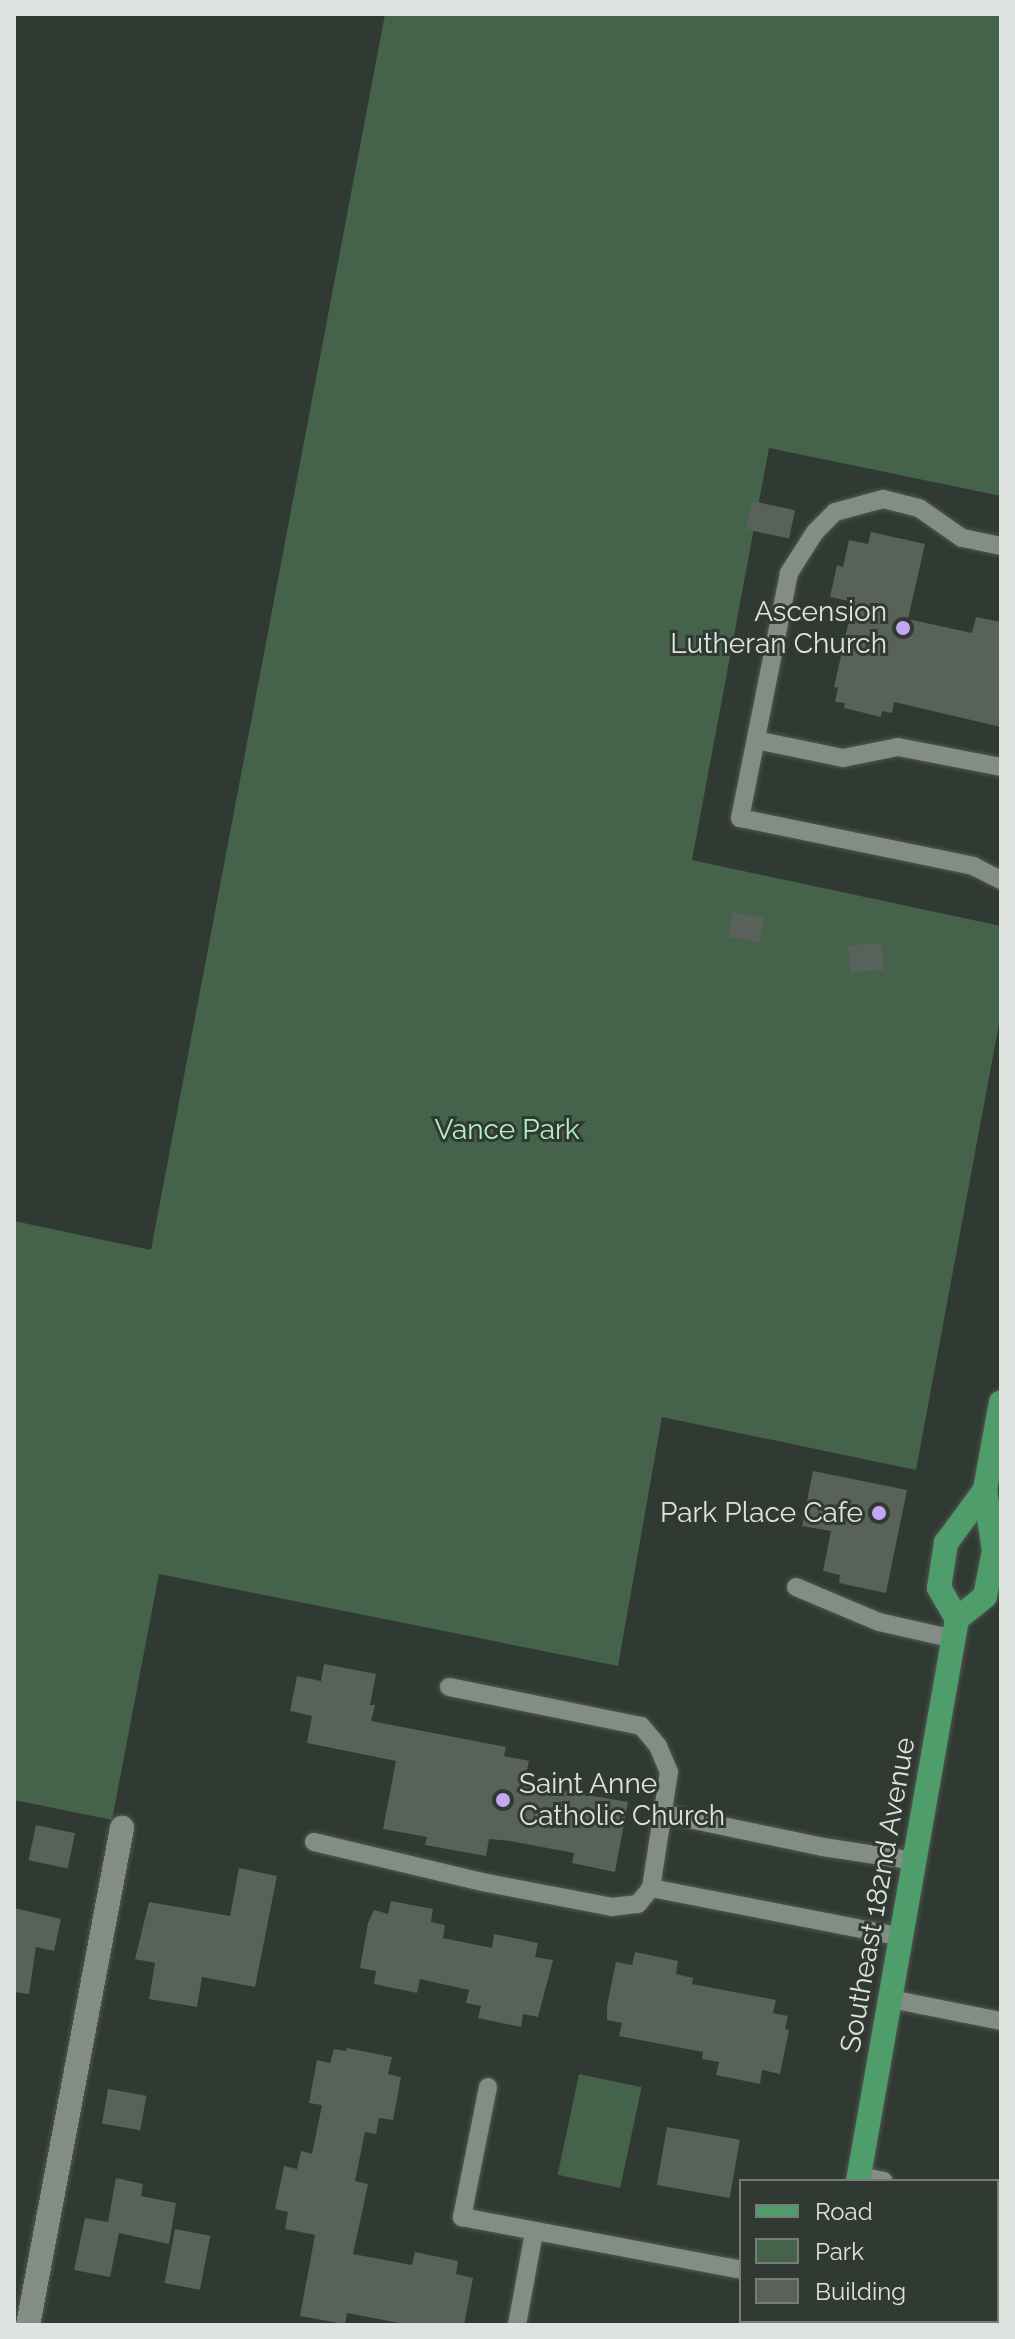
<!DOCTYPE html>
<style>
body{margin:0}
#map{position:relative;width:1015px;height:2339px;overflow:hidden;background:#303932;font-family:Raleway,sans-serif}
div>[style]{position:absolute}
[style*='--x']{left:calc(var(--x)*1px);top:calc(var(--y)*1px);width:calc(var(--w)*1px);rotate:calc(var(--a)*1deg)}
.green>*{inset:0;background:#45624b;transform-origin:0 0}
.building>*{inset:0;background:#58615a;transform-origin:0 0}
.roads{filter:drop-shadow(0 0 2px #4f5751) drop-shadow(0 0 2px #4f5751)}
.lane>*{height:18px;margin:-9px;padding:0 9px;transform-origin:9px;border-radius:9px;background:#838d85}
.street>*{height:24px;margin:-12px;padding:0 12px;transform-origin:12px;border-radius:12px;background:#838d85}
.primary>*{height:24px;margin:-12px;padding:0 12px;transform-origin:12px;border-radius:12px;background:#4f9d6a}
.dots>*{width:22px;height:22px;translate:-50% -50%;box-sizing:border-box;border:4px solid #303932;border-radius:50%}
span{translate:-50% -50%;white-space:nowrap;text-align:center;line-height:1.15;-webkit-text-stroke:6px #303932;paint-order:stroke}
.poi-label{font-size:28px;color:#dee3df}
.right{translate:-100% -50%;text-align:right}
.left{translate:0 -50%;text-align:left}
.park-label{font-size:28px;color:#b1f3bf}
.street-label{font-size:28px;color:#dee3df}
.frame{position:absolute;inset:0;border:16px solid #dee3df;pointer-events:none}
.legend{position:absolute;left:739px;top:2179px;width:260px;height:144px;box-sizing:border-box;background:#303932;border:2px solid #767d77;margin:0;padding:10px 14px;list-style:none;font-size:24px;color:#dee3df}
.legend li{display:flex;align-items:center;gap:16px;height:40px}
.legend b{width:40px;border:2px solid #767d77}
</style>
<div id="map">
<div class="green">
<i style="clip-path:polygon(385px 14px,1001px 14px,1001px 496px,769px 448px,692px 860px,1001px 926px,1001px 1013px,916px 1470px,662px 1417px,618px 1666px,159px 1574px,112px 1820px,14px 1800px,14px 1221px,151px 1250px)"></i>
<i style="left:579px;top:2074px;width:64px;height:103px;rotate:12deg"></i>
</div>
<div class="building">
<i style="left:752px;top:501px;width:44px;height:29px;rotate:12deg"></i>
<i style="clip-path:polygon(871px 532px,925px 544px,908px 619px,972px 633px,976px 617px,1001px 622px,1001px 727px,894px 702px,892px 713px,882px 711px,881px 717px,844px 708px,845px 703px,835px 702px,838px 688px,834px 687px,853px 602px,830px 597px,837px 565px,843px 567px,849px 540px,868px 544px)"></i>
<i style="left:733px;top:912px;width:32px;height:25px;rotate:11deg"></i>
<i style="left:882px;top:943px;width:27px;height:34px;rotate:86deg"></i>
<i style="clip-path:polygon(813px 1471px,907px 1490px,886px 1593px,839px 1583px,840px 1575px,823px 1571px,831px 1531px,802px 1526px)"></i>
<i style="clip-path:polygon(324px 1664px,376px 1674px,370px 1705px,375px 1705px,371px 1721px,506px 1747px,504px 1756px,529px 1761px,524px 1784px,628px 1802px,615px 1872px,572px 1863px,574px 1853px,510px 1841px,489px 1839px,486px 1856px,425px 1845px,427px 1837px,383px 1829px,396px 1761px,307px 1743px,312px 1716px,290px 1711px,297px 1676px,321px 1681px)"></i>
<i style="left:36px;top:1825px;width:40px;height:36px;rotate:12deg"></i>
<i style="clip-path:polygon(239px 1868px,277px 1876px,255px 1987px,202px 1977px,197px 2007px,149px 1999px,155px 1963px,135px 1959px,149px 1902px,230px 1916px)"></i>
<i style="clip-path:polygon(391px 1901px,433px 1909px,431px 1922px,445px 1925px,443px 1938px,492px 1948px,494px 1934px,538px 1943px,535px 1957px,553px 1960px,538px 2017px,523px 2014px,521px 2027px,478px 2018px,481px 2006px,466px 2003px,469px 1990px,420px 1979px,417px 1993px,374px 1984px,376px 1971px,360px 1968px,368px 1923px,374px 1910px,388px 1914px)"></i>
<i style="clip-path:polygon(14px 1908px,61px 1919px,54px 1951px,36px 1947px,29px 1994px,14px 1992px)"></i>
<i style="clip-path:polygon(635px 1952px,678px 1961px,676px 1974px,693px 1978px,692px 1984px,776px 2000px,773px 2013px,788px 2016px,785px 2029px,789px 2030px,780px 2074px,762px 2070px,760px 2084px,716px 2075px,719px 2062px,702px 2059px,703px 2052px,619px 2036px,622px 2023px,607px 2020px,607px 2006px,616px 1962px,632px 1965px)"></i>
<i style="clip-path:polygon(347px 2048px,392px 2057px,388px 2074px,401px 2077px,393px 2120px,379px 2118px,376px 2134px,365px 2132px,355px 2181px,368px 2184px,353px 2254px,412px 2265px,415px 2252px,458px 2261px,456px 2274px,473px 2278px,464px 2325px,410px 2325px,347px 2313px,345px 2324px,300px 2316px,315px 2235px,285px 2229px,288px 2212px,275px 2209px,284px 2166px,297px 2169px,301px 2151px,312px 2154px,322px 2105px,309px 2103px,317px 2060px,330px 2063px,334px 2049px,346px 2051px)"></i>
<i style="left:108px;top:2089px;width:39px;height:35px;rotate:10deg"></i>
<i style="left:667px;top:2127px;width:74px;height:59px;rotate:10deg"></i>
<i style="clip-path:polygon(116px 2178px,143px 2184px,141px 2196px,176px 2203px,169px 2244px,119px 2233px,110px 2277px,74px 2270px,85px 2218px,108px 2222px)"></i>
<i style="left:175px;top:2229px;width:36px;height:55px;rotate:11deg"></i>
</div>
<div class="roads">
<div class="lane">
<i style="--x:1001;--y:546;--w:40;--a:-168"></i>
<i style="--x:962;--y:538;--w:52;--a:-145.1"></i>
<i style="--x:919;--y:508;--w:37;--a:-166"></i>
<i style="--x:883;--y:499;--w:50;--a:164.8"></i>
<i style="--x:835;--y:512;--w:28;--a:135"></i>
<i style="--x:815;--y:532;--w:49;--a:122.4"></i>
<i style="--x:789;--y:573;--w:250;--a:101.3"></i>
<i style="--x:740;--y:818;--w:238;--a:11.6"></i>
<i style="--x:973;--y:866;--w:31;--a:27"></i>
<i style="--x:756;--y:740;--w:89;--a:11.7"></i>
<i style="--x:843;--y:758;--w:56;--a:-11.3"></i>
<i style="--x:898;--y:747;--w:105;--a:11"></i>
<i style="--x:796;--y:1587;--w:90;--a:22.9"></i>
<i style="--x:879;--y:1622;--w:77;--a:12.8"></i>
<i style="--x:665;--y:1814;--w:161;--a:11.8"></i>
<i style="--x:823;--y:1847;--w:92;--a:8.7"></i>
<i style="--x:314;--y:1842;--w:173;--a:13.4"></i>
<i style="--x:482;--y:1882;--w:132;--a:10.9"></i>
<i style="--x:612;--y:1907;--w:26;--a:-7"></i>
<i style="--x:638;--y:1904;--w:21;--a:-51"></i>
<i style="--x:651;--y:1888;--w:117;--a:-81.2"></i>
<i style="--x:669;--y:1772;--w:28;--a:-113"></i>
<i style="--x:658;--y:1746;--w:26;--a:-130"></i>
<i style="--x:641;--y:1726;--w:196;--a:-168.5"></i>
<i style="--x:651;--y:1888;--w:256;--a:11"></i>
<i style="--x:891;--y:1999;--w:112;--a:11.3"></i>
<i style="--x:488;--y:2087;--w:133;--a:101.3"></i>
<i style="--x:462;--y:2217;--w:281;--a:10.7"></i>
<i style="--x:859;--y:2176;--w:25;--a:11"></i>
<i style="--x:997;--y:2203;--w:4;--a:14"></i>
<i style="--x:517;--y:2325;--w:95;--a:-79.6"></i>
</div>
<div class="street">
<i style="--x:28;--y:2325;--w:506;--a:-79.29"></i>
</div>
<div class="primary">
<i style="--x:957;--y:1619;--w:36;--a:-39"></i>
<i style="--x:985;--y:1596;--w:46;--a:-78.7"></i>
<i style="--x:994;--y:1551;--w:62;--a:-98.4"></i>
<i style="--x:985;--y:1490;--w:89;--a:-79.7"></i>
<i style="--x:858;--y:2181;--w:571;--a:-80.01"></i>
<i style="--x:957;--y:1619;--w:36;--a:-120"></i>
<i style="--x:939;--y:1588;--w:46;--a:-81.2"></i>
<i style="--x:946;--y:1543;--w:66;--a:-53.7"></i>
<i style="--x:846;--y:2321;--w:4;--a:90"></i>
</div>
</div>
<div class="dots">
<i style="left:903px;top:628px;background:#c3a7f2"></i>
<i style="left:879px;top:1513px;background:#c3a7f2"></i>
<i style="left:503px;top:1800px;background:#c3a7f2"></i>
</div>
<div class="poi-label">
<span class="right" style="left:887px;top:628px">Ascension<br>Lutheran Church</span>
<span class="right" style="left:863px;top:1513px">Park Place Cafe</span>
<span class="left" style="left:519px;top:1800px">Saint Anne<br>Catholic Church</span>
</div>
<div class="park-label">
<span style="left:507px;top:1130px">Vance Park</span>
</div>
<div class="street-label">
<span style="left:878px;top:1895px;rotate:-80deg">Southeast 182nd Avenue</span>
</div>
<div class="frame"></div>
<ul class="legend">
<li><b style="height:10px;background:#4f9d6a"></b>Road</li>
<li><b style="height:22px;background:#45624b"></b>Park</li>
<li><b style="height:22px;background:#58615a"></b>Building</li>
</ul>
</div>
